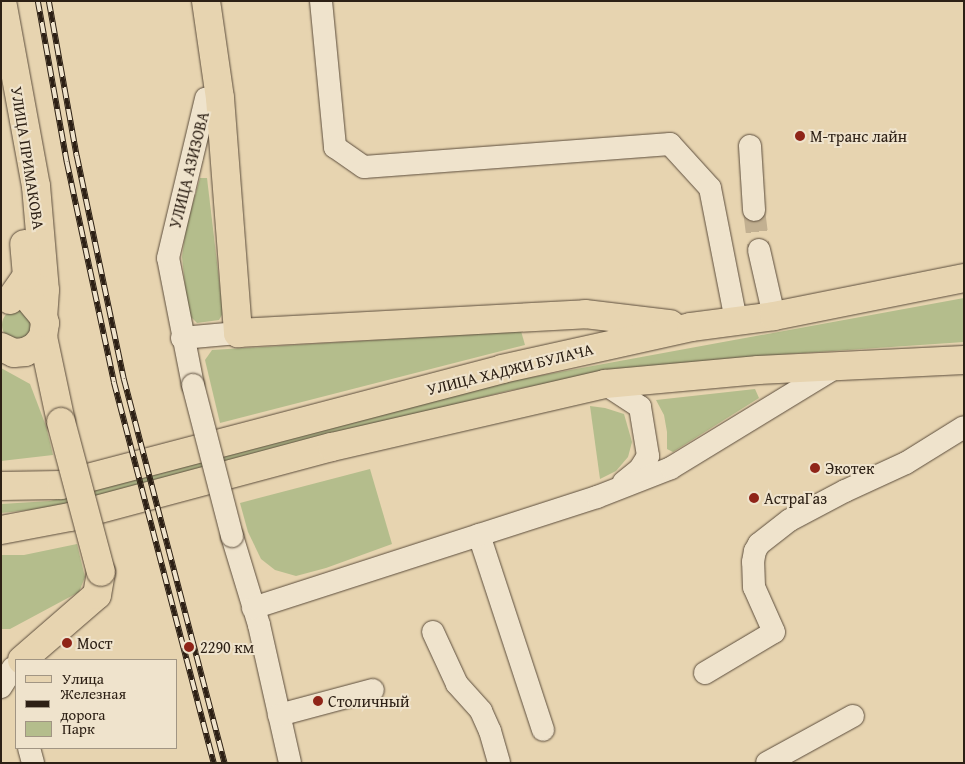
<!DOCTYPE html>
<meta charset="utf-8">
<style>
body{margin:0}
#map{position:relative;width:965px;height:764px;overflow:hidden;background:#e7d4b0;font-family:"Gentium Book Plus",serif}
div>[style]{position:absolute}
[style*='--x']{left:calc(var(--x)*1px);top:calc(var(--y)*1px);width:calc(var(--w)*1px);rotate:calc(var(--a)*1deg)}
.green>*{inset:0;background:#b4bd8c}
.round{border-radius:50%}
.minor-tunnel>*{height:22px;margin-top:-11px;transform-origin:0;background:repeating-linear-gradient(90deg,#c2b091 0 22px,transparent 0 33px)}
.roads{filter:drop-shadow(0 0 1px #5c4d3c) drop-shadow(0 0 1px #5c4d3c)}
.minor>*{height:22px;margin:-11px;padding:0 11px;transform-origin:11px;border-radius:11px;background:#efe3cc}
.major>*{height:28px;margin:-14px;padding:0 14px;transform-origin:14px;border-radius:14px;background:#e7d4b0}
.rail>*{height:5.5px;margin-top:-2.75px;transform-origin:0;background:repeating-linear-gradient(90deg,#efe3cc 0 11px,#2d2015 0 22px);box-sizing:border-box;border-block:1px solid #2d2015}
.bridges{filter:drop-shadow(0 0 1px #5c4d3c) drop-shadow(0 0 1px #5c4d3c)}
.minor-bridge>*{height:22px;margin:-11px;padding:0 11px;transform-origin:11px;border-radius:11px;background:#efe3cc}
.major-bridge>*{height:28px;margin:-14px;padding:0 14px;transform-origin:14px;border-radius:14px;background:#e7d4b0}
.dots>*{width:14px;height:14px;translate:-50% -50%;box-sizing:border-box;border:2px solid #efe3cc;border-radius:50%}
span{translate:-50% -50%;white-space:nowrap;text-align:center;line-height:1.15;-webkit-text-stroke:4px #efe3cc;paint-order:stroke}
.poi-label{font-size:16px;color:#2d2015}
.left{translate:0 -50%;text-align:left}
.street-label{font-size:16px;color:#2d2015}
.frame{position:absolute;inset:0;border:2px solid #2d2015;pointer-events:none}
.legend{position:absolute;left:15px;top:659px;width:162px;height:90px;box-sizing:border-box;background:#efe3cc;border:1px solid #a19583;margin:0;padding:6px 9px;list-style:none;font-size:15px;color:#2d2015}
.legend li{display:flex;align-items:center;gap:10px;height:25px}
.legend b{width:25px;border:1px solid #a19583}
</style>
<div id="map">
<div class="green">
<i style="clip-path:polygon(200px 178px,207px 178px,223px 313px,219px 320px,197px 323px,188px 314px,182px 257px,186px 228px)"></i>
<i style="clip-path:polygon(964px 298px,964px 342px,789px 354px,610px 372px,507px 391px,50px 508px,1px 513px,1px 504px,50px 501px,505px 382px)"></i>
<i class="round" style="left:2px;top:309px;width:32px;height:32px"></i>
<i style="clip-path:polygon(521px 331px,525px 345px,220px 423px,205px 360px,212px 350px)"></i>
<i style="clip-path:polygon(1px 368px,30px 384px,46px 426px,53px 455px,1px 461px)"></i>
<i style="clip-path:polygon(755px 389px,759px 398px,673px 452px,667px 449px,667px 432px,664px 415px,656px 400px)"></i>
<i style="clip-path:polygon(590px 406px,605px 408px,624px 414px,632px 442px,628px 457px,616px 471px,600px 479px)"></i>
<i style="clip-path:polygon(370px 469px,392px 544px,326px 568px,296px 576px,275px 570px,261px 559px,248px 532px,240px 503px)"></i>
<i style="clip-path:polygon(77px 544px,85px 577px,79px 592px,10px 629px,1px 629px,1px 555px,24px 555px)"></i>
</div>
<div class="minor-tunnel">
<i style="--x:754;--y:210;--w:40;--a:82.9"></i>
</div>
<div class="roads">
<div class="minor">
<i style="--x:321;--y:1;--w:147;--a:84.5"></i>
<i style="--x:335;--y:147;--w:35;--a:35"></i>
<i style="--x:364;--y:167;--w:307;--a:-4.3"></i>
<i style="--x:670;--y:144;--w:59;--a:47.7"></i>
<i style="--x:710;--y:188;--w:135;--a:78.9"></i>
<i style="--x:750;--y:146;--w:64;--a:86.4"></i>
<i style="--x:759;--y:250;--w:68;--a:77.2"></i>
<i style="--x:182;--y:338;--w:56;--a:-5.1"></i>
<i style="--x:605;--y:384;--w:42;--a:33.3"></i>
<i style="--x:640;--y:407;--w:50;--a:80.7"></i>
<i style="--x:648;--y:456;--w:15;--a:122"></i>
<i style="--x:640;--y:469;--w:21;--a:141"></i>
<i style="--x:193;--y:385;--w:129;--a:-101.1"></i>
<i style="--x:168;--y:258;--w:164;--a:-76.6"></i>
<i style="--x:479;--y:535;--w:205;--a:71.8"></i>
<i style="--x:232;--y:536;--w:93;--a:73.1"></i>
<i style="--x:259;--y:625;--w:141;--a:77.3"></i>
<i style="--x:253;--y:608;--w:361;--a:-17.9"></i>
<i style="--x:597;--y:497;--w:79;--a:-21.4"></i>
<i style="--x:671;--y:468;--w:196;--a:-31.4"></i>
<i style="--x:433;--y:632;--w:57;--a:65.2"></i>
<i style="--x:457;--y:684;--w:36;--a:48"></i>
<i style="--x:481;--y:711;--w:22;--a:66"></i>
<i style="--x:490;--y:731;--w:33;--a:74"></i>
<i style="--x:705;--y:673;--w:80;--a:-30.7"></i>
<i style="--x:774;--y:632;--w:49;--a:-114"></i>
<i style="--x:754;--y:587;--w:25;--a:-92"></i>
<i style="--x:753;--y:562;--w:11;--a:-80"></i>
<i style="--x:755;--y:551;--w:8;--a:-60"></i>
<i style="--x:759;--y:544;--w:39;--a:-38"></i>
<i style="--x:790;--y:520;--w:62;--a:-27.8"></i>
<i style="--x:845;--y:491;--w:67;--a:-24.7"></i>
<i style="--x:906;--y:463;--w:68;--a:-31.8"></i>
<i style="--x:1;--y:687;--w:22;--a:-58"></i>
<i style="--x:279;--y:715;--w:97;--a:-14.9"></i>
<i style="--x:29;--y:748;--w:16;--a:75"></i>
<i style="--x:767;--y:763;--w:98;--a:-28.7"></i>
</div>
<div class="major">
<i style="--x:2;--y:1;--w:188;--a:79.6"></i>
<i style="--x:36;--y:186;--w:104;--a:85.1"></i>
<i style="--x:45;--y:290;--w:26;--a:94"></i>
<i style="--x:206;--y:1;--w:98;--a:81.8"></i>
<i style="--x:220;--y:98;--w:236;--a:85.6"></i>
<i style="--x:238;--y:333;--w:348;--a:-3.1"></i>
<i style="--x:585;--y:314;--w:86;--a:6.7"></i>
<i style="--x:10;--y:300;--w:29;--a:-55"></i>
<i style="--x:27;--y:276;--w:32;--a:-95"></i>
<i style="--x:43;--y:337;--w:87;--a:78"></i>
<i style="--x:1;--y:347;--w:14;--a:25"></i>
<i style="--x:14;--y:353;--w:11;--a:-5"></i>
<i style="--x:25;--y:352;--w:11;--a:-27"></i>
<i style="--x:35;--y:347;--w:13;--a:-51"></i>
<i style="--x:43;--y:337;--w:14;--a:-82"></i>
<i style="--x:45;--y:323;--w:7;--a:-106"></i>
<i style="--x:43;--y:316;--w:17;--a:-130"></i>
<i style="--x:1;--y:486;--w:60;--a:-1"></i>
<i style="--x:61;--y:485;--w:456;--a:-14.7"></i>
<i style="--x:502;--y:369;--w:194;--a:-12.5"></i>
<i style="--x:691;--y:327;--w:84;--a:-7.5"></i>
<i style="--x:774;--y:316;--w:194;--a:-11.3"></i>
<i style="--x:1;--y:530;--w:70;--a:-10.7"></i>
<i style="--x:70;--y:517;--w:271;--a:-15"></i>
<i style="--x:332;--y:447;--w:280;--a:-13"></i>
<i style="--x:605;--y:384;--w:154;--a:-5.2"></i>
<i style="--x:758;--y:370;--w:206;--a:-2.8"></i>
<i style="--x:22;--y:660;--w:99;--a:-40.9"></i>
<i style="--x:97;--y:595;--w:23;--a:-80"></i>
</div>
</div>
<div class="rail">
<i style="--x:38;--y:1;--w:164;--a:79.8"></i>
<i style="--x:67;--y:162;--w:225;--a:77.9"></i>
<i style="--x:114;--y:382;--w:394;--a:75.3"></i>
<i style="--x:49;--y:1;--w:158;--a:79.8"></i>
<i style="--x:77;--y:156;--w:228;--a:78.1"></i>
<i style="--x:124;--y:379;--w:397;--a:75.3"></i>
</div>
<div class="bridges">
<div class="minor-bridge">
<i style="--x:193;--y:385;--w:156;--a:75.5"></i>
</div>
<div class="major-bridge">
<i style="--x:61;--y:422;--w:155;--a:75.1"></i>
</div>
</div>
<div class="dots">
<i style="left:800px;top:136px;background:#8f2418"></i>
<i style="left:815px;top:468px;background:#8f2418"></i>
<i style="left:754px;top:498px;background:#8f2418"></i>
<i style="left:67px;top:643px;background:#8f2418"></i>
<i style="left:189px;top:647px;background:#8f2418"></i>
<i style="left:318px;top:701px;background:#8f2418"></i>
</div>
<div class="poi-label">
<span class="left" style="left:810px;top:136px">М-транс лайн</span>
<span class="left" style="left:825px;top:468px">Экотек</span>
<span class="left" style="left:764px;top:498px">АстраГаз</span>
<span class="left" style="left:77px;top:643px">Мост</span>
<span class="left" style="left:200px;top:647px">2290 км</span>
<span class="left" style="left:328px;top:701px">Столичный</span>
</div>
<div class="street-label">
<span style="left:28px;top:158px;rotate:81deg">УЛИЦА ПРИМАКОВА</span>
<span style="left:189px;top:170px;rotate:-76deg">УЛИЦА АЗИЗОВА</span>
<span style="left:510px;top:369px;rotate:-14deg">УЛИЦА ХАДЖИ БУЛАЧА</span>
</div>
<div class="frame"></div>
<ul class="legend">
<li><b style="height:6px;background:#e7d4b0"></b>Улица</li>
<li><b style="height:6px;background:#2d2015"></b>Железная дорога</li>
<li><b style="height:14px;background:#b4bd8c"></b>Парк</li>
</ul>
</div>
